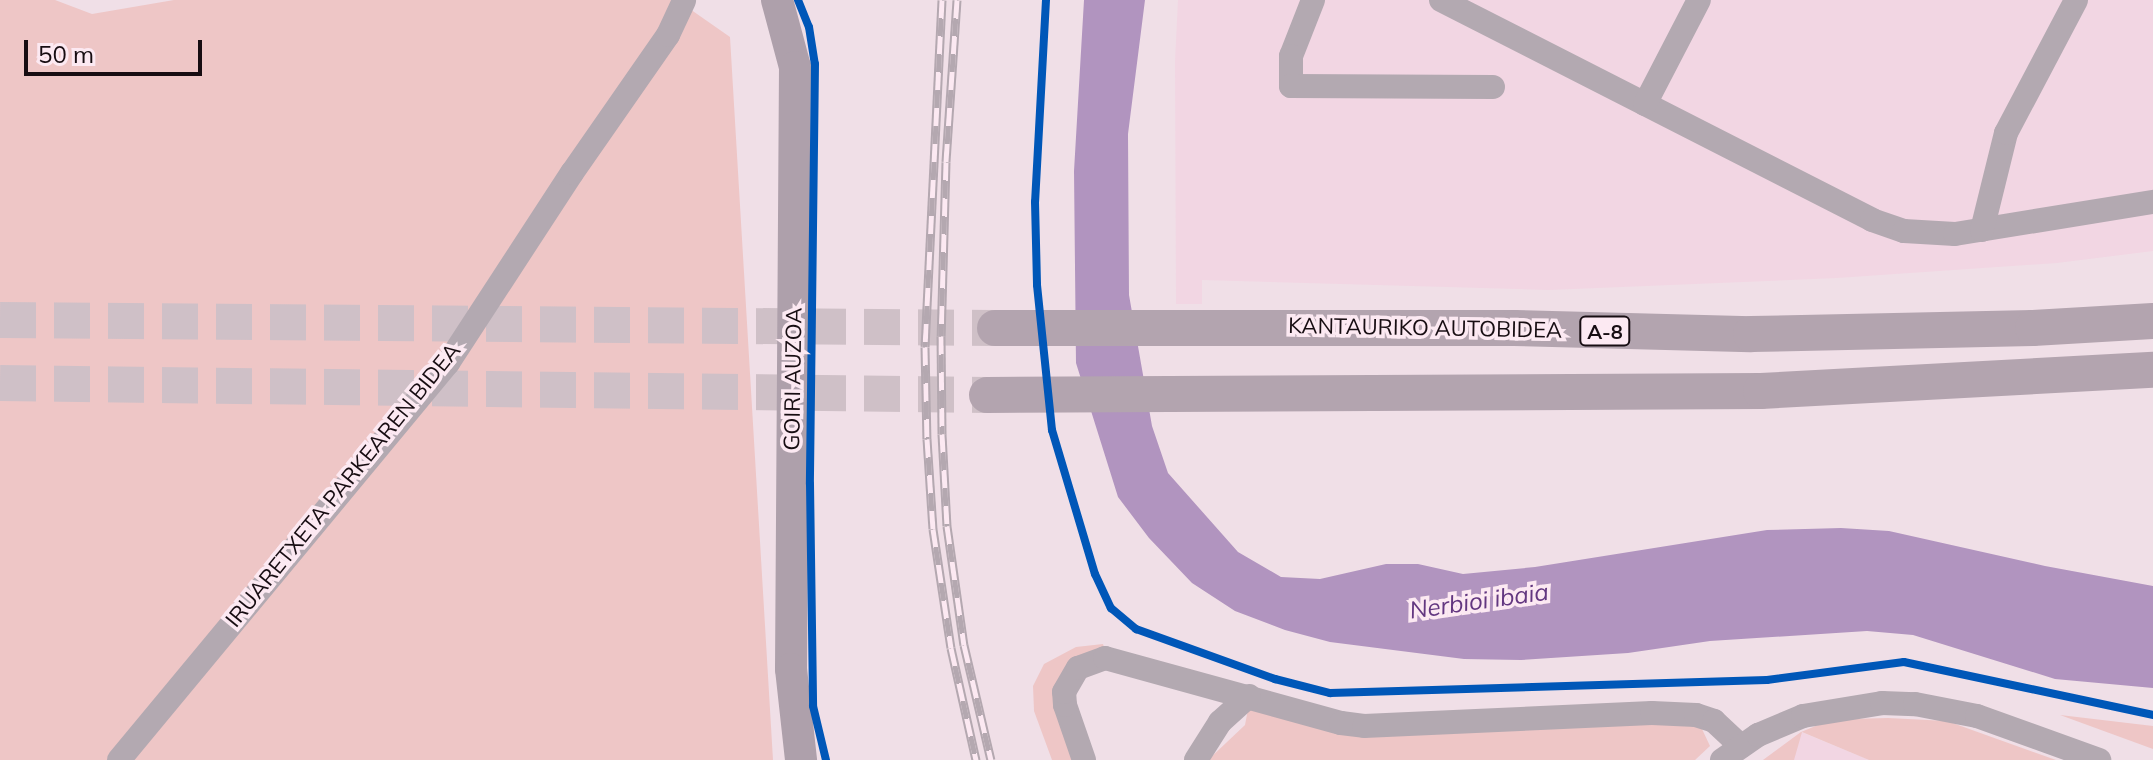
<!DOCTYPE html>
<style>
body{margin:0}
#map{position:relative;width:2153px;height:760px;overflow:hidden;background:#f0dfe7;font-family:Mulish,sans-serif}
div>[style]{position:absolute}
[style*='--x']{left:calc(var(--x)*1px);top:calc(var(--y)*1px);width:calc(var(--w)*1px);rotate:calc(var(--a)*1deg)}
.built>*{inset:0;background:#f2d6e3}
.green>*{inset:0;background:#eec6c6}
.water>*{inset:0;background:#b194bf}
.highway-tunnel>*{height:36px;margin-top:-18px;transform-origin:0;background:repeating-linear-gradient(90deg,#cfc0c7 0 36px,transparent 0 54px)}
.minor>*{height:24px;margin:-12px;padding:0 12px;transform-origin:12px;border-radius:12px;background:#b3a9b1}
.major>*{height:32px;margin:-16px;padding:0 16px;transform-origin:16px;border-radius:16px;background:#aea0ab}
.highway>*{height:36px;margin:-18px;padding:0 18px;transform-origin:18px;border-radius:18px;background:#b3a4af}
.rail>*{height:9px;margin-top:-4.5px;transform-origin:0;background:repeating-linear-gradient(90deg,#fce9f2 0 18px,#b4a8b0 0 36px);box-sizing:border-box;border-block:2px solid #b4a8b0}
.cycleway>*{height:8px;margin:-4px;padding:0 4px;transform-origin:4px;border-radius:4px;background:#0057b8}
span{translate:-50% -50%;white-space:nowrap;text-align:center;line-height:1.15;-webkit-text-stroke:7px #fce9f2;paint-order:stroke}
.shield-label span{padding:2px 6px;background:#fce9f2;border:2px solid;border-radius:6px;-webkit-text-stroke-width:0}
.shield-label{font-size:20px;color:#170d12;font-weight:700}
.street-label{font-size:22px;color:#170d12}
.water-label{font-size:24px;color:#633780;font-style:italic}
.scale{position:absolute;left:24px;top:40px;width:178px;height:36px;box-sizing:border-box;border:4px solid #170d12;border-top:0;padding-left:10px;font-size:24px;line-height:28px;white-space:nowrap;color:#170d12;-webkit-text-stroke:6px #fce9f2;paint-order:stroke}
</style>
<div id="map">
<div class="built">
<i style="clip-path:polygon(1178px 0,2153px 0,2153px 251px,2057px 263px,1837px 278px,1549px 290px,1202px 280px,1202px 304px,1176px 304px,1175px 61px)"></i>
<i style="clip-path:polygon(1801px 732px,1869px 760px,1763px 760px)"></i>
</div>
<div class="green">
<i style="clip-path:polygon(0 0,55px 0,92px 14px,174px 0,677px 0,730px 37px,773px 760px,0 760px)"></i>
<i style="clip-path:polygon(1103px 644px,1105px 650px,1073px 662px,1077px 760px,1052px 760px,1034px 711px,1033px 686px,1044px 664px,1076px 647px)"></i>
<i style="clip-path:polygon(1249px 704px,1340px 730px,1677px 719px,1702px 729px,1710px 746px,1695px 760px,1208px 760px,1245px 725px)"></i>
<i style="clip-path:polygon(2060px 715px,2153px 726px,2153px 749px)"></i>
<i style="clip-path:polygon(1888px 718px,1947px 721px,2056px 760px,1869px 760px,1802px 732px,1794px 760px,1763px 760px,1801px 732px,1818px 725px,1849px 719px)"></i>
</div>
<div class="water">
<i style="clip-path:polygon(1084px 0,1145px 0,1128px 134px,1129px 295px,1152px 426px,1168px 473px,1238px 552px,1281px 577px,1320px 579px,1386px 564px,1418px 564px,1463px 574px,1535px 567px,1767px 530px,1841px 528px,1889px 531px,2045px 566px,2153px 586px,2153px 688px,2055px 679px,1913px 635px,1867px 631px,1710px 641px,1628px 653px,1521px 660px,1464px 659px,1330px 642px,1285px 630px,1235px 611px,1192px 583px,1149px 538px,1118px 497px,1076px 363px,1074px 171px)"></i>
</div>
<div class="highway-tunnel">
<i style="--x:0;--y:320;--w:995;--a:0.46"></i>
<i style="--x:0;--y:383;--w:987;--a:0.7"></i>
</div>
<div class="minor">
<i style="--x:1313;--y:0;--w:60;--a:111.4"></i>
<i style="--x:1291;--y:56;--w:30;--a:90"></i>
<i style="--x:1291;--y:86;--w:202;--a:0.3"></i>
<i style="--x:1441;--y:0;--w:484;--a:27"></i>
<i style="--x:1872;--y:220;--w:34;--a:19"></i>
<i style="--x:1904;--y:231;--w:51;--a:3.4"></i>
<i style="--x:1955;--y:234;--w:201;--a:-9.2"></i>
<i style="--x:1645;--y:104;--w:117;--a:-62.6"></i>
<i style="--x:1982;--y:230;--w:100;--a:-76.1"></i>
<i style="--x:2006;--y:133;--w:150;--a:-62.2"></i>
<i style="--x:119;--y:760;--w:516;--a:-50.35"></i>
<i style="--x:448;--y:363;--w:227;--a:-56.9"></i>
<i style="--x:572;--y:173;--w:168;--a:-55.2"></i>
<i style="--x:668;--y:35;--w:38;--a:-65"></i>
<i style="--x:1084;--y:760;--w:58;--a:-109.1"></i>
<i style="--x:1065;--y:705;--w:13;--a:-94"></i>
<i style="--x:1064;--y:692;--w:28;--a:-60"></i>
<i style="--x:1078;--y:668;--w:29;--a:-20"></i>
<i style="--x:1105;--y:658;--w:245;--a:15.4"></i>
<i style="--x:1341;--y:723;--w:23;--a:7"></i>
<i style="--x:1364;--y:726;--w:288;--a:-2.6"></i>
<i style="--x:1652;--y:713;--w:44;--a:2.6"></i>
<i style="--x:1696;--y:715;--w:19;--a:18"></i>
<i style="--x:1714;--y:721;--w:37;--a:43"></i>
<i style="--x:1196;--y:760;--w:45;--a:-57.7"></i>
<i style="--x:1220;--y:722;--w:39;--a:-42"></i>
<i style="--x:1722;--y:760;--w:44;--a:-34.8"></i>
<i style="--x:1758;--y:735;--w:49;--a:-22.9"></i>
<i style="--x:1803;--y:716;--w:80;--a:-9.3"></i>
<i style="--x:1882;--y:703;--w:33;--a:2"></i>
<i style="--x:1915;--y:704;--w:63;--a:11"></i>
<i style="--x:1977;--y:716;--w:130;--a:19.8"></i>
</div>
<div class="major">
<i style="--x:777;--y:0;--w:69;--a:75"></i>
<i style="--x:795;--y:67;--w:602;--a:90.38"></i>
<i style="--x:791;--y:669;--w:92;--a:83.7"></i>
</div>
<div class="highway">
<i style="--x:995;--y:328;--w:519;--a:0"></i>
<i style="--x:1514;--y:328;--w:237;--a:1.5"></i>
<i style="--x:1751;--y:334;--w:282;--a:-1.2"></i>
<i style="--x:2033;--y:328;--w:120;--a:-3.3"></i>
<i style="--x:987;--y:395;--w:774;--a:-0.3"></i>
<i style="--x:1761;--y:391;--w:393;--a:-3.1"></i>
</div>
<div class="rail">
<i style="--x:942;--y:0;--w:347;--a:92.8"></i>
<i style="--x:925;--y:347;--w:92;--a:88.8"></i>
<i style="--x:927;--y:439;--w:90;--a:86.2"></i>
<i style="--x:933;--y:529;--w:120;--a:81.4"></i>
<i style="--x:951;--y:648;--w:115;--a:77.4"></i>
<i style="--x:957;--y:0;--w:162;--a:93.9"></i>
<i style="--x:946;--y:162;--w:174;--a:91.6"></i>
<i style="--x:941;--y:336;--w:98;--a:89.4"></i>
<i style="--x:942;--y:434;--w:92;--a:86.9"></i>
<i style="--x:947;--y:526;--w:120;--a:81.9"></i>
<i style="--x:964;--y:645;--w:118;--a:76.8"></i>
</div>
<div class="cycleway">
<i style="--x:798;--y:0;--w:29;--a:68"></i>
<i style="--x:809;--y:27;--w:37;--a:81"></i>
<i style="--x:815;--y:64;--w:420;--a:90.7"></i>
<i style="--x:810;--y:484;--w:222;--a:89.2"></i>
<i style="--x:813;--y:706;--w:56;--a:76.5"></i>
<i style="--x:1046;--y:0;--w:202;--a:93.1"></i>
<i style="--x:1035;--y:202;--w:83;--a:88.6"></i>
<i style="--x:1037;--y:285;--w:146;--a:84.1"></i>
<i style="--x:1052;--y:430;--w:150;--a:73.4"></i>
<i style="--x:1095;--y:574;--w:38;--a:65"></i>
<i style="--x:1111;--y:608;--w:33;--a:40"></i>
<i style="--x:1136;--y:629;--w:148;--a:19.8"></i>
<i style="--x:1275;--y:679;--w:57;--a:14.3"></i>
<i style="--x:1330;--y:693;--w:437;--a:-1.7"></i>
<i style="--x:1767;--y:680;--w:138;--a:-7.5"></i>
<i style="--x:1904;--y:662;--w:255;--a:12"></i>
</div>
<div class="shield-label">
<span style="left:1605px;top:331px">A-8</span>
</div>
<div class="street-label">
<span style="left:1425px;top:328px;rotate:1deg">KANTAURIKO AUTOBIDEA</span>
<span style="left:793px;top:379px;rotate:-89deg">GOIRI AUZOA</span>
<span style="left:343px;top:485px;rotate:-51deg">IRUARETXETA PARKEAREN BIDEA</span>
</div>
<div class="water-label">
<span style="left:1479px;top:601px;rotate:-8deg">Nerbioi ibaia</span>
</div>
<div class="scale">50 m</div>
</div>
